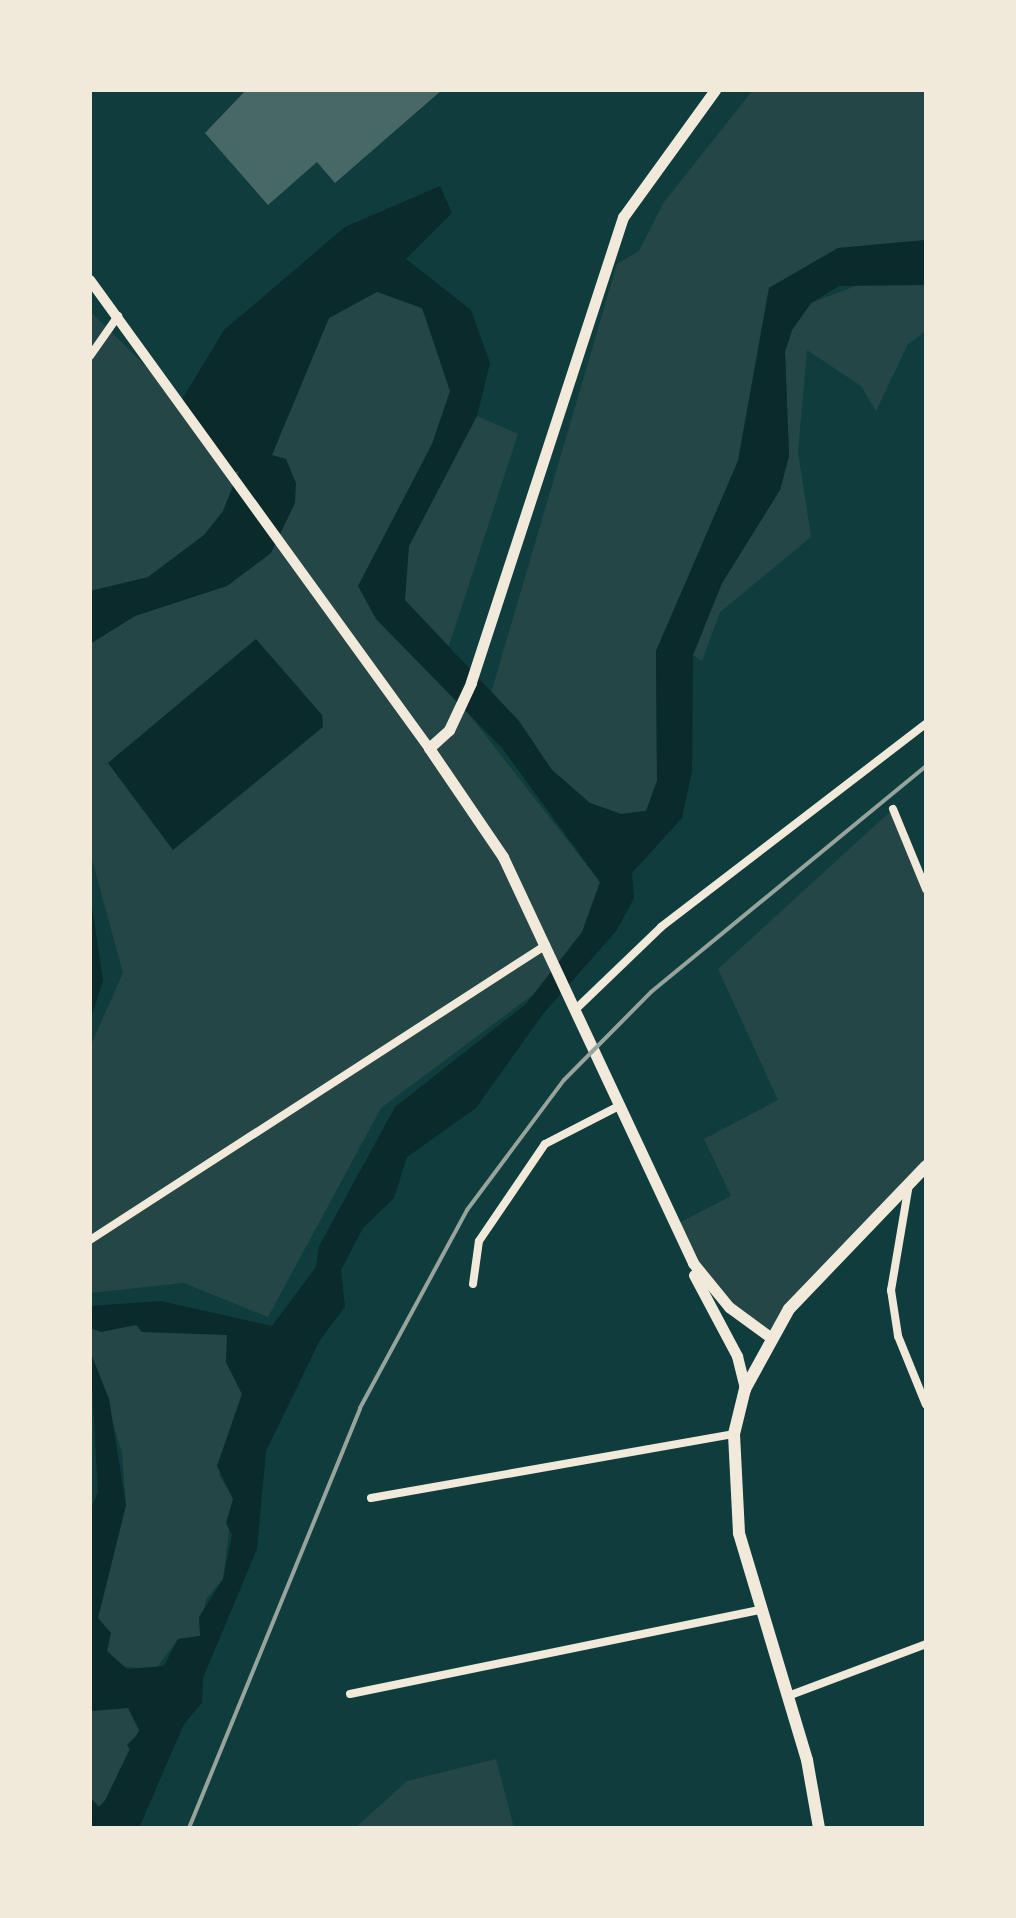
<!DOCTYPE html>
<style>
body{margin:0}
#map{position:relative;width:1016px;height:1918px;overflow:hidden;background:#0f3d3e;font-family:"Titillium Web",sans-serif}
div>[style]{position:absolute}
[style*='--x']{left:calc(var(--x)*1px);top:calc(var(--y)*1px);width:calc(var(--w)*1px);rotate:calc(var(--a)*1deg)}
.green>*{inset:0;background:#244646}
.water>*{inset:0;background:#0a2a2b}
.river>*{height:24px;margin:-12px;padding:0 12px;transform-origin:12px;border-radius:12px;background:#0a2a2b}
.building>*{inset:0;background:#486865}
.minor>*{height:8px;margin:-4px;padding:0 4px;transform-origin:4px;border-radius:4px;background:#f1e9da}
.tertiary>*{height:10px;margin:-5px;padding:0 5px;transform-origin:5px;border-radius:5px;background:#f1e9da}
.secondary>*{height:11px;margin:-5.5px;padding:0 5.5px;transform-origin:5.5px;border-radius:5.5px;background:#f1e9da}
.primary>*{height:12px;margin:-6px;padding:0 6px;transform-origin:6px;border-radius:6px;background:#f1e9da}
.rail>*{height:4px;margin:-2px;padding:0 2px;transform-origin:2px;border-radius:2px;background:#97a49c}
span{translate:-50% -50%;white-space:nowrap;text-align:center;line-height:1.15;-webkit-text-stroke:7px #f1e9da;paint-order:stroke}
.frame{position:absolute;inset:0;border:92px solid #f1e9da;pointer-events:none}
</style>
<div id="map">
<div class="green">
<i style="clip-path:polygon(753px 90px,926px 90px,926px 240px,838px 248px,769px 288px,738px 461px,656px 651px,657px 781px,646px 811px,621px 814px,590px 803px,552px 770px,491px 693px,617px 264px,639px 251px,664px 202px)"></i>
<i style="clip-path:polygon(866px 282px,926px 285px,926px 331px,908px 344px,876px 411px,861px 386px,807px 350px,798px 452px,811px 537px,720px 612px,702px 661px,693px 655px,722px 583px,780px 489px,789px 456px,785px 352px,792px 330px,811px 303px)"></i>
<i style="clip-path:polygon(377px 291px,423px 308px,450px 391px,477px 416px,518px 434px,439px 676px,600px 882px,596px 920px,535px 993px,381px 1108px,268px 1317px,184px 1283px,90px 1293px,90px 1047px,123px 973px,90px 852px,92px 313px,181px 401px,271px 455px,329px 318px)"></i>
<i style="clip-path:polygon(893px 809px,926px 889px,926px 1166px,770px 1337px,712px 1289px,675px 1225px,731px 1196px,704px 1139px,778px 1100px,718px 969px)"></i>
<i style="clip-path:polygon(136px 1325px,227px 1335px,226px 1362px,242px 1394px,219px 1475px,233px 1498px,223px 1579px,206px 1599px,200px 1636px,178px 1639px,155px 1670px,120px 1666px,107px 1651px,98px 1618px,126px 1505px,122px 1453px,90px 1351px,90px 1328px)"></i>
<i style="clip-path:polygon(128px 1708px,138px 1716px,140px 1734px,127px 1745px,138px 1767px,97px 1808px,90px 1797px,90px 1711px)"></i>
<i style="clip-path:polygon(496px 1759px,514px 1828px,355px 1828px,407px 1781px)"></i>
</div>
<div class="water">
<i style="clip-path:polygon(440px 186px,452px 213px,406px 259px,471px 310px,490px 363px,477px 416px,409px 546px,405px 600px,519px 721px,552px 770px,590px 803px,621px 814px,646px 811px,657px 781px,656px 651px,738px 461px,769px 288px,838px 248px,926px 240px,926px 285px,839px 286px,811px 303px,792px 330px,785px 352px,789px 456px,780px 490px,722px 583px,693px 655px,692px 771px,682px 818px,632px 873px,634px 898px,617px 930px,543px 1014px,476px 1108px,407px 1157px,394px 1198px,363px 1228px,341px 1270px,345px 1307px,320px 1340px,266px 1451px,257px 1549px,203px 1678px,202px 1703px,184px 1724px,139px 1828px,90px 1828px,90px 1797px,99px 1807px,135px 1771px,138px 1756px,127px 1745px,140px 1732px,128px 1708px,90px 1711px,90px 1511px,98px 1492px,90px 1351px,109px 1399px,126px 1505px,98px 1618px,111px 1633px,107px 1651px,127px 1669px,164px 1666px,178px 1639px,200px 1636px,199px 1617px,223px 1579px,232px 1535px,226px 1523px,233px 1499px,217px 1466px,242px 1394px,226px 1362px,227px 1335px,142px 1332px,136px 1325px,101px 1332px,90px 1328px,90px 1306px,161px 1301px,272px 1326px,316px 1267px,319px 1246px,395px 1107px,526px 1004px,582px 932px,600px 882px,502px 748px,376px 619px,358px 586px,432px 444px,450px 391px,422px 308px,377px 292px,329px 318px,272px 455px,286px 459px,296px 483px,295px 503px,271px 553px,227px 586px,135px 616px,90px 644px,90px 591px,148px 577px,204px 535px,223px 511px,239px 471px,233px 473px,181px 401px,224px 330px,345px 227px)"></i>
<i style="clip-path:polygon(256px 639px,322px 715px,323px 727px,173px 850px,108px 763px)"></i>
<i style="clip-path:polygon(90px 892px,103px 981px,90px 1021px)"></i>
</div>
<div class="river">
<i style="--x:105;--y:1828;--w:106;--a:-64.2"></i>
</div>
<div class="building">
<i style="clip-path:polygon(246px 90px,442px 90px,335px 183px,317px 162px,268px 205px,205px 133px)"></i>
</div>
<div class="minor">
<i style="--x:90;--y:356;--w:49;--a:-55"></i>
<i style="--x:893;--y:809;--w:87;--a:67.6"></i>
<i style="--x:578;--y:1007;--w:115;--a:-43.9"></i>
<i style="--x:661;--y:927;--w:334;--a:-37.5"></i>
<i style="--x:909;--y:1184;--w:108;--a:99.6"></i>
<i style="--x:891;--y:1290;--w:47;--a:81.3"></i>
<i style="--x:898;--y:1336;--w:74;--a:67.9"></i>
<i style="--x:90;--y:1240;--w:543;--a:-32.9"></i>
<i style="--x:473;--y:1284;--w:43;--a:-82.1"></i>
<i style="--x:479;--y:1241;--w:117;--a:-55.8"></i>
<i style="--x:545;--y:1144;--w:85;--a:-27.2"></i>
<i style="--x:371;--y:1498;--w:369;--a:-10"></i>
<i style="--x:350;--y:1694;--w:419;--a:-11.6"></i>
<i style="--x:788;--y:1696;--w:147;--a:-20.6"></i>
</div>
<div class="tertiary">
<i style="--x:90;--y:280;--w:578;--a:54.08"></i>
</div>
<div class="secondary">
<i style="--x:715;--y:90;--w:157;--a:125.9"></i>
<i style="--x:623;--y:217;--w:490;--a:108.1"></i>
<i style="--x:471;--y:683;--w:52;--a:115.1"></i>
<i style="--x:449;--y:730;--w:27;--a:138"></i>
<i style="--x:429;--y:748;--w:132;--a:55.8"></i>
<i style="--x:503;--y:857;--w:448;--a:64.9"></i>
<i style="--x:693;--y:1263;--w:57;--a:50.7"></i>
<i style="--x:729;--y:1307;--w:51;--a:36.2"></i>
<i style="--x:694;--y:1275;--w:92;--a:62"></i>
<i style="--x:737;--y:1356;--w:34;--a:76"></i>
</div>
<div class="primary">
<i style="--x:819;--y:1828;--w:69;--a:-100"></i>
<i style="--x:807;--y:1760;--w:237;--a:-106.7"></i>
<i style="--x:739;--y:1533;--w:99;--a:-92.9"></i>
<i style="--x:734;--y:1434;--w:46;--a:-76.3"></i>
<i style="--x:745;--y:1389;--w:91;--a:-61.2"></i>
<i style="--x:789;--y:1309;--w:198;--a:-46.2"></i>
</div>
<div class="rail">
<i style="--x:189;--y:1828;--w:453;--a:-67.8"></i>
<i style="--x:360;--y:1408;--w:225;--a:-61.6"></i>
<i style="--x:467;--y:1210;--w:162;--a:-53.3"></i>
<i style="--x:564;--y:1080;--w:124;--a:-45.3"></i>
<i style="--x:651;--y:992;--w:356;--a:-39.4"></i>
</div>
<div class="frame"></div>
</div>
